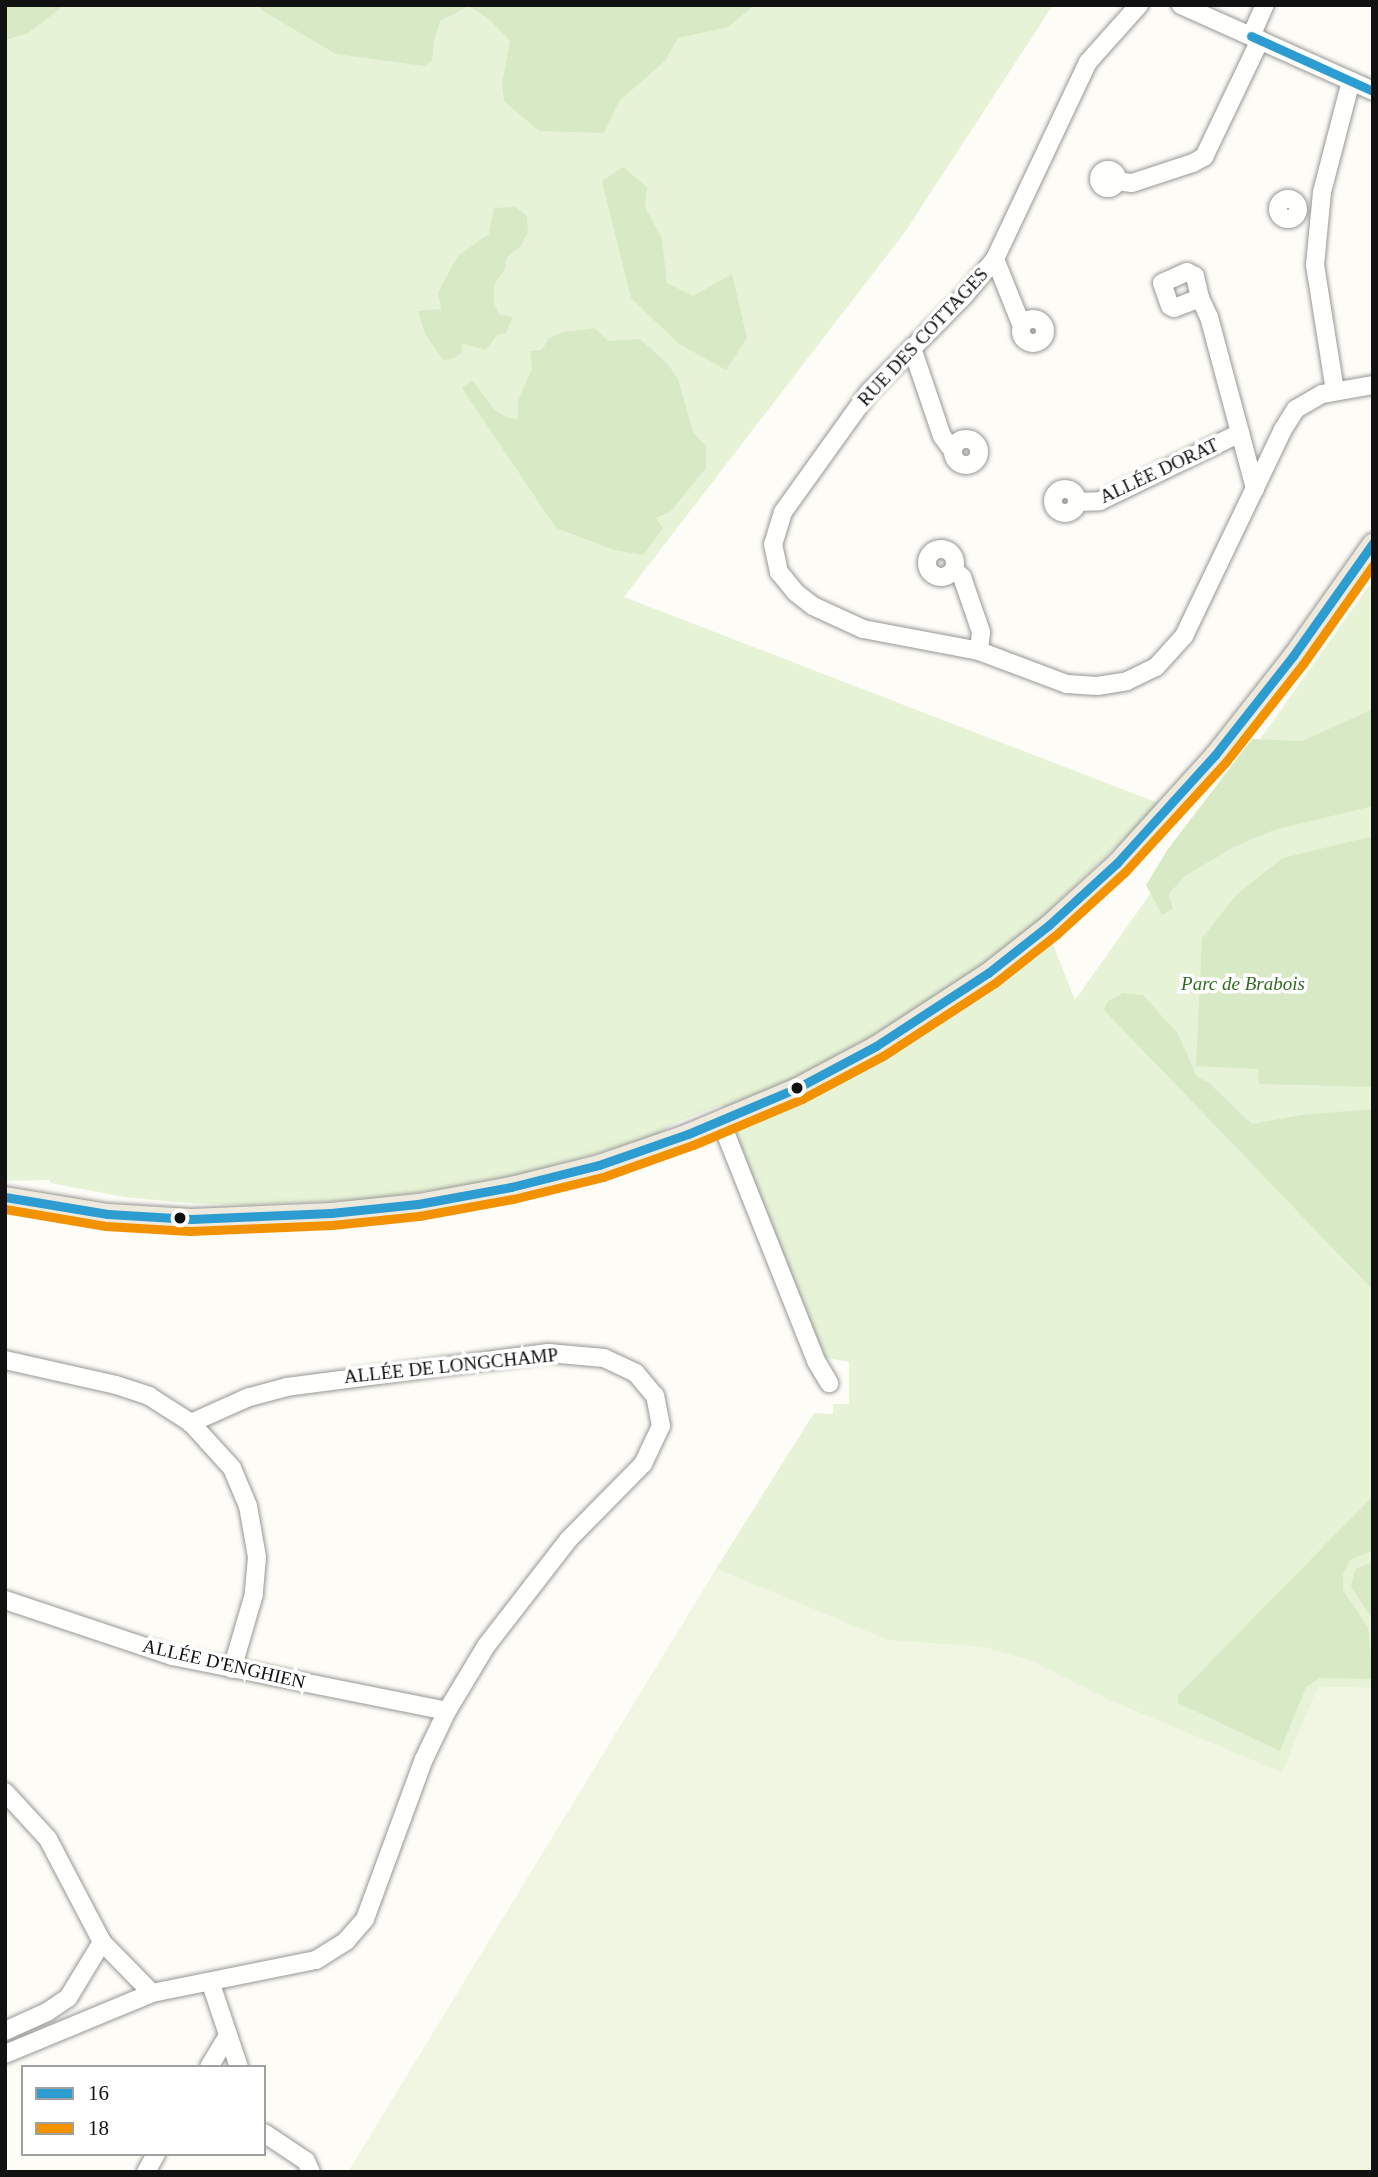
<!DOCTYPE html>
<meta charset="utf-8">
<style>
body{margin:0}
#map{position:relative;width:1378px;height:2177px;overflow:hidden;background:#fdfcf7;font-family:"Times New Roman",serif}
div>[style]{position:absolute}
[style*='--x']{left:calc(var(--x)*1px);top:calc(var(--y)*1px);width:calc(var(--w)*1px);rotate:calc(var(--a)*1deg)}
.green>*{inset:0;background:#e7f3d7}
.forest>*{inset:0;background:#d8eac5}
.pitch>*{inset:0;background:#f0f6e1}
.roads{filter:drop-shadow(0 0 2px #979795) drop-shadow(0 0 2px #979795)}
.minor>*{height:18px;margin:-9px;padding:0 9px;transform-origin:9px;border-radius:9px;background:#fffffe}
.minor>.ring{margin:-9px;padding:0;box-sizing:content-box;background:none;border:18px solid #fffffe;border-radius:50%}
.major>*{height:21px;margin:-10.5px;padding:0 10.5px;transform-origin:10.5px;border-radius:10.5px;background:#ede9dc}
.bus-1>*{height:9px;margin:-4.5px;padding:0 4.5px;transform-origin:4.5px;border-radius:4.5px;background:#2c9cd1}
.bus-2>*{height:9px;margin:-4.5px;padding:0 4.5px;transform-origin:4.5px;border-radius:4.5px;background:#f39200}
.dots>*{width:19px;height:19px;translate:-50% -50%;box-sizing:border-box;border:4px solid #fff;border-radius:50%}
span{translate:-50% -50%;white-space:nowrap;text-align:center;line-height:1.15;-webkit-text-stroke:7px #fff;paint-order:stroke}
.street-label{font-size:19px;color:#111}
.park-label{font-size:19px;color:#2f6b1f;font-style:italic}
.frame{position:absolute;inset:0;border:7px solid #111;pointer-events:none}
.legend{position:absolute;left:21px;top:2065px;width:245px;height:91px;box-sizing:border-box;background:#fff;border:2px solid #a0a0a0;margin:0;padding:9px 12px;list-style:none;font-size:21px;color:#111}
.legend li{display:flex;align-items:center;gap:14px;height:35px}
.legend b{width:35px;border:2px solid #a0a0a0}
</style>
<div id="map">
<div class="green">
<i style="clip-path:polygon(5px 5px,1053px 5px,905px 232px,624px 597px,1161px 804px,1042px 917px,1075px 1000px,1373px 580px,1373px 1688px,1318px 1687px,1282px 1773px,1111px 1701px,1029px 1660px,982px 1647px,887px 1640px,716px 1569px,814px 1413px,833px 1414px,833px 1404px,849px 1404px,849px 1362px,822px 1357px,722px 1105px,675px 1123px,653px 1137px,534px 1171px,468px 1185px,362px 1200px,245px 1205px,188px 1203px,124px 1197px,50px 1183px,50px 1180px,5px 1181px)"></i>
</div>
<div class="forest">
<i style="clip-path:polygon(5px 5px,65px 5px,28px 33px,5px 40px)"></i>
<i style="clip-path:polygon(260px 5px,755px 5px,728px 27px,678px 38px,665px 61px,619px 101px,604px 133px,539px 131px,504px 101px,502px 85px,510px 41px,490px 20px,469px 6px,440px 21px,434px 41px,432px 61px,424px 66px,336px 54px,261px 10px)"></i>
<i style="clip-path:polygon(623px 167px,647px 187px,645px 207px,662px 239px,667px 283px,693px 296px,732px 274px,747px 338px,726px 370px,679px 344px,631px 298px,602px 181px)"></i>
<i style="clip-path:polygon(516px 207px,527px 216px,528px 232px,521px 246px,507px 257px,505px 269px,494px 285px,494px 303px,500px 315px,513px 317px,506px 333px,497px 335px,486px 350px,461px 343px,462px 352px,455px 358px,443px 360px,425px 334px,418px 311px,441px 309px,438px 292px,458px 256px,489px 234px,494px 208px)"></i>
<i style="clip-path:polygon(595px 328px,608px 341px,640px 339px,667px 363px,678px 379px,693px 432px,706px 446px,706px 468px,671px 511px,656px 518px,663px 528px,643px 555px,614px 550px,556px 528px,462px 388px,472px 380px,494px 409px,508px 418px,518px 419px,518px 400px,532px 369px,530px 351px,542px 350px,549px 338px,564px 332px)"></i>
<i style="clip-path:polygon(1373px 709px,1373px 806px,1274px 830px,1232px 848px,1185px 876px,1169px 894px,1173px 909px,1162px 915px,1146px 885px,1168px 849px,1252px 739px,1302px 741px)"></i>
<i style="clip-path:polygon(1373px 836px,1373px 1087px,1259px 1084px,1258px 1069px,1196px 1066px,1202px 938px,1237px 894px,1283px 858px)"></i>
<i style="clip-path:polygon(1123px 993px,1143px 995px,1178px 1034px,1197px 1077px,1208px 1082px,1252px 1124px,1301px 1115px,1373px 1109px,1373px 1290px,1104px 1010px,1108px 1001px)"></i>
<i style="clip-path:polygon(1373px 1496px,1373px 1550px,1350px 1560px,1343px 1574px,1343px 1590px,1368px 1627px,1373px 1679px,1320px 1678px,1306px 1687px,1280px 1751px,1178px 1703px,1178px 1695px)"></i>
<i style="clip-path:polygon(1373px 1562px,1373px 1620px,1351px 1587px,1355px 1569px)"></i>
</div>
<div class="pitch">
<i style="clip-path:polygon(716px 1569px,887px 1640px,982px 1647px,1029px 1660px,1111px 1701px,1282px 1773px,1318px 1687px,1373px 1688px,1373px 2172px,348px 2172px)"></i>
</div>
<div class="roads">
<div class="minor">
<i style="--x:1139;--y:5;--w:76;--a:131.8"></i>
<i style="--x:1088;--y:62;--w:218;--a:115.3"></i>
<i style="--x:995;--y:259;--w:48;--a:130"></i>
<i style="--x:964;--y:296;--w:135;--a:134.7"></i>
<i style="--x:869;--y:392;--w:148;--a:125.6"></i>
<i style="--x:783;--y:512;--w:34;--a:107"></i>
<i style="--x:773;--y:544;--w:29;--a:78"></i>
<i style="--x:779;--y:572;--w:26;--a:51"></i>
<i style="--x:795;--y:592;--w:23;--a:38"></i>
<i style="--x:813;--y:606;--w:55;--a:24.7"></i>
<i style="--x:863;--y:629;--w:118;--a:10.7"></i>
<i style="--x:979;--y:651;--w:94;--a:20.6"></i>
<i style="--x:1067;--y:684;--w:30;--a:4"></i>
<i style="--x:1097;--y:686;--w:30;--a:-9"></i>
<i style="--x:1127;--y:681;--w:32;--a:-26"></i>
<i style="--x:1156;--y:667;--w:42;--a:-47.9"></i>
<i style="--x:1184;--y:636;--w:227;--a:-64.4"></i>
<i style="--x:1282;--y:431;--w:26;--a:-58"></i>
<i style="--x:1296;--y:409;--w:30;--a:-30"></i>
<i style="--x:1322;--y:394;--w:52;--a:-10"></i>
<i style="--x:1181;--y:5;--w:210;--a:24.1"></i>
<i style="--x:1251;--y:36;--w:34;--a:-66"></i>
<i class="ring" style="left:1099px;top:170px;width:0;height:0"></i>
<i style="--x:1117;--y:181;--w:15;--a:8"></i>
<i style="--x:1132;--y:183;--w:64;--a:-18.2"></i>
<i style="--x:1193;--y:163;--w:13;--a:-29"></i>
<i style="--x:1204;--y:157;--w:130;--a:-64.4"></i>
<i class="ring" style="left:1278px;top:199px;width:2px;height:2px"></i>
<i style="--x:995;--y:259;--w:72;--a:68.1"></i>
<i style="--x:1187;--y:272;--w:9;--a:27"></i>
<i style="--x:1195;--y:276;--w:23;--a:77"></i>
<i style="--x:1200;--y:298;--w:28;--a:159"></i>
<i style="--x:1174;--y:308;--w:4;--a:-153"></i>
<i style="--x:1170;--y:306;--w:24;--a:-109"></i>
<i style="--x:1162;--y:283;--w:27;--a:-24"></i>
<i style="--x:1200;--y:298;--w:21;--a:65"></i>
<i style="--x:1209;--y:317;--w:178;--a:75"></i>
<i class="ring" style="left:1021px;top:319px;width:6px;height:6px"></i>
<i style="--x:912;--y:348;--w:93;--a:71.2"></i>
<i style="--x:942;--y:436;--w:17;--a:54"></i>
<i style="--x:1335;--y:391;--w:128;--a:-99"></i>
<i style="--x:1315;--y:265;--w:73;--a:-84.5"></i>
<i style="--x:1322;--y:192;--w:115;--a:-75.4"></i>
<i class="ring" style="left:953px;top:439px;width:8px;height:8px"></i>
<i class="ring" style="left:1053px;top:489px;width:6px;height:6px"></i>
<i style="--x:1077;--y:502;--w:23;--a:-2"></i>
<i style="--x:1100;--y:501;--w:156;--a:-25.9"></i>
<i class="ring" style="left:927px;top:549px;width:10px;height:10px"></i>
<i style="--x:954;--y:570;--w:11;--a:41"></i>
<i style="--x:962;--y:577;--w:58;--a:70.9"></i>
<i style="--x:981;--y:632;--w:19;--a:96"></i>
<i style="--x:721;--y:1122;--w:257;--a:68.3"></i>
<i style="--x:816;--y:1361;--w:26;--a:59"></i>
<i style="--x:5;--y:1360;--w:114;--a:12.7"></i>
<i style="--x:116;--y:1385;--w:35;--a:18"></i>
<i style="--x:149;--y:1396;--w:50;--a:32.7"></i>
<i style="--x:191;--y:1423;--w:61;--a:47.7"></i>
<i style="--x:232;--y:1468;--w:41;--a:67.2"></i>
<i style="--x:248;--y:1506;--w:52;--a:80"></i>
<i style="--x:257;--y:1557;--w:37;--a:95"></i>
<i style="--x:254;--y:1594;--w:78;--a:106.3"></i>
<i style="--x:5;--y:1600;--w:176;--a:18.5"></i>
<i style="--x:172;--y:1656;--w:280;--a:11.3"></i>
<i style="--x:5;--y:1792;--w:64;--a:47.5"></i>
<i style="--x:48;--y:1839;--w:116;--a:62.3"></i>
<i style="--x:102;--y:1942;--w:71;--a:45.6"></i>
<i style="--x:211;--y:1984;--w:88;--a:71.4"></i>
<i style="--x:5;--y:2031;--w:46;--a:-24.3"></i>
<i style="--x:47;--y:2012;--w:25;--a:-34"></i>
<i style="--x:68;--y:1998;--w:66;--a:-58.7"></i>
<i style="--x:5;--y:2054;--w:159;--a:-22.5"></i>
<i style="--x:152;--y:1993;--w:167;--a:-11.4"></i>
<i style="--x:316;--y:1960;--w:36;--a:-32"></i>
<i style="--x:346;--y:1941;--w:29;--a:-49"></i>
<i style="--x:365;--y:1919;--w:171;--a:-69.8"></i>
<i style="--x:424;--y:1759;--w:53;--a:-64.4"></i>
<i style="--x:447;--y:1711;--w:76;--a:-59"></i>
<i style="--x:486;--y:1646;--w:135;--a:-52.2"></i>
<i style="--x:569;--y:1539;--w:105;--a:-45.4"></i>
<i style="--x:643;--y:1464;--w:42;--a:-64.7"></i>
<i style="--x:661;--y:1426;--w:31;--a:-101"></i>
<i style="--x:655;--y:1396;--w:30;--a:-130"></i>
<i style="--x:636;--y:1373;--w:35;--a:-155"></i>
<i style="--x:604;--y:1358;--w:56;--a:-174.9"></i>
<i style="--x:548;--y:1353;--w:263;--a:172.6"></i>
<i style="--x:287;--y:1387;--w:39;--a:165"></i>
<i style="--x:249;--y:1397;--w:64;--a:155.9"></i>
<i style="--x:209;--y:2067;--w:37;--a:-59"></i>
<i style="--x:264;--y:2133;--w:50;--a:33.7"></i>
<i style="--x:306;--y:2161;--w:12;--a:66"></i>
<i style="--x:146;--y:2172;--w:21;--a:-61"></i>
</div>
<div class="major">
<i style="--x:5;--y:1197;--w:104;--a:9.4"></i>
<i style="--x:108;--y:1214;--w:83;--a:3.4"></i>
<i style="--x:191;--y:1219;--w:140;--a:-2.5"></i>
<i style="--x:331;--y:1213;--w:87;--a:-5.9"></i>
<i style="--x:418;--y:1204;--w:95;--a:-10.4"></i>
<i style="--x:511;--y:1187;--w:91;--a:-14"></i>
<i style="--x:599;--y:1165;--w:94;--a:-19.2"></i>
<i style="--x:688;--y:1134;--w:118;--a:-22.9"></i>
<i style="--x:797;--y:1088;--w:89;--a:-28"></i>
<i style="--x:876;--y:1046;--w:134;--a:-33.1"></i>
<i style="--x:988;--y:973;--w:78;--a:-38.2"></i>
<i style="--x:1049;--y:925;--w:92;--a:-42.4"></i>
<i style="--x:1117;--y:863;--w:146;--a:-47.8"></i>
<i style="--x:1215;--y:755;--w:126;--a:-51.8"></i>
<i style="--x:1293;--y:656;--w:138;--a:-54.7"></i>
</div>
</div>
<div class="bus-1">
<i style="--x:1251;--y:36;--w:134;--a:24.3"></i>
<i style="--x:5;--y:1197;--w:104;--a:9.4"></i>
<i style="--x:108;--y:1214;--w:83;--a:3.4"></i>
<i style="--x:191;--y:1219;--w:140;--a:-2.5"></i>
<i style="--x:331;--y:1213;--w:87;--a:-5.9"></i>
<i style="--x:418;--y:1204;--w:95;--a:-10.4"></i>
<i style="--x:511;--y:1187;--w:91;--a:-14"></i>
<i style="--x:599;--y:1165;--w:94;--a:-19.2"></i>
<i style="--x:688;--y:1134;--w:118;--a:-22.9"></i>
<i style="--x:797;--y:1088;--w:89;--a:-28"></i>
<i style="--x:876;--y:1046;--w:134;--a:-33.1"></i>
<i style="--x:988;--y:973;--w:78;--a:-38.2"></i>
<i style="--x:1049;--y:925;--w:92;--a:-42.4"></i>
<i style="--x:1117;--y:863;--w:146;--a:-47.8"></i>
<i style="--x:1215;--y:755;--w:126;--a:-51.8"></i>
<i style="--x:1293;--y:656;--w:138;--a:-54.7"></i>
</div>
<div class="bus-2">
<i style="--x:5;--y:1209;--w:102;--a:9.6"></i>
<i style="--x:106;--y:1226;--w:84;--a:3.4"></i>
<i style="--x:190;--y:1231;--w:142;--a:-2.4"></i>
<i style="--x:332;--y:1225;--w:87;--a:-5.9"></i>
<i style="--x:419;--y:1216;--w:96;--a:-10.3"></i>
<i style="--x:513;--y:1199;--w:93;--a:-13.7"></i>
<i style="--x:603;--y:1177;--w:96;--a:-19.6"></i>
<i style="--x:693;--y:1145;--w:118;--a:-22.9"></i>
<i style="--x:802;--y:1099;--w:92;--a:-28"></i>
<i style="--x:883;--y:1056;--w:134;--a:-33.1"></i>
<i style="--x:995;--y:983;--w:79;--a:-38.3"></i>
<i style="--x:1057;--y:934;--w:92;--a:-42.4"></i>
<i style="--x:1125;--y:872;--w:148;--a:-47.5"></i>
<i style="--x:1225;--y:763;--w:126;--a:-51.8"></i>
<i style="--x:1303;--y:664;--w:121;--a:-54.7"></i>
</div>
<div class="dots">
<i style="left:797px;top:1088px;background:#111"></i>
<i style="left:180px;top:1218px;background:#111"></i>
</div>
<div class="street-label">
<span style="left:923px;top:337px;rotate:-47deg">RUE DES COTTAGES</span>
<span style="left:1159px;top:471px;rotate:-25deg">ALLÉE DORAT</span>
<span style="left:451px;top:1366px;rotate:-6deg">ALLÉE DE LONGCHAMP</span>
<span style="left:224px;top:1664px;rotate:13deg">ALLÉE D'ENGHIEN</span>
</div>
<div class="park-label">
<span style="left:1243px;top:984px">Parc de Brabois</span>
</div>
<div class="frame"></div>
<ul class="legend">
<li><b style="height:9px;background:#2c9cd1"></b>16</li>
<li><b style="height:9px;background:#f39200"></b>18</li>
</ul>
</div>
